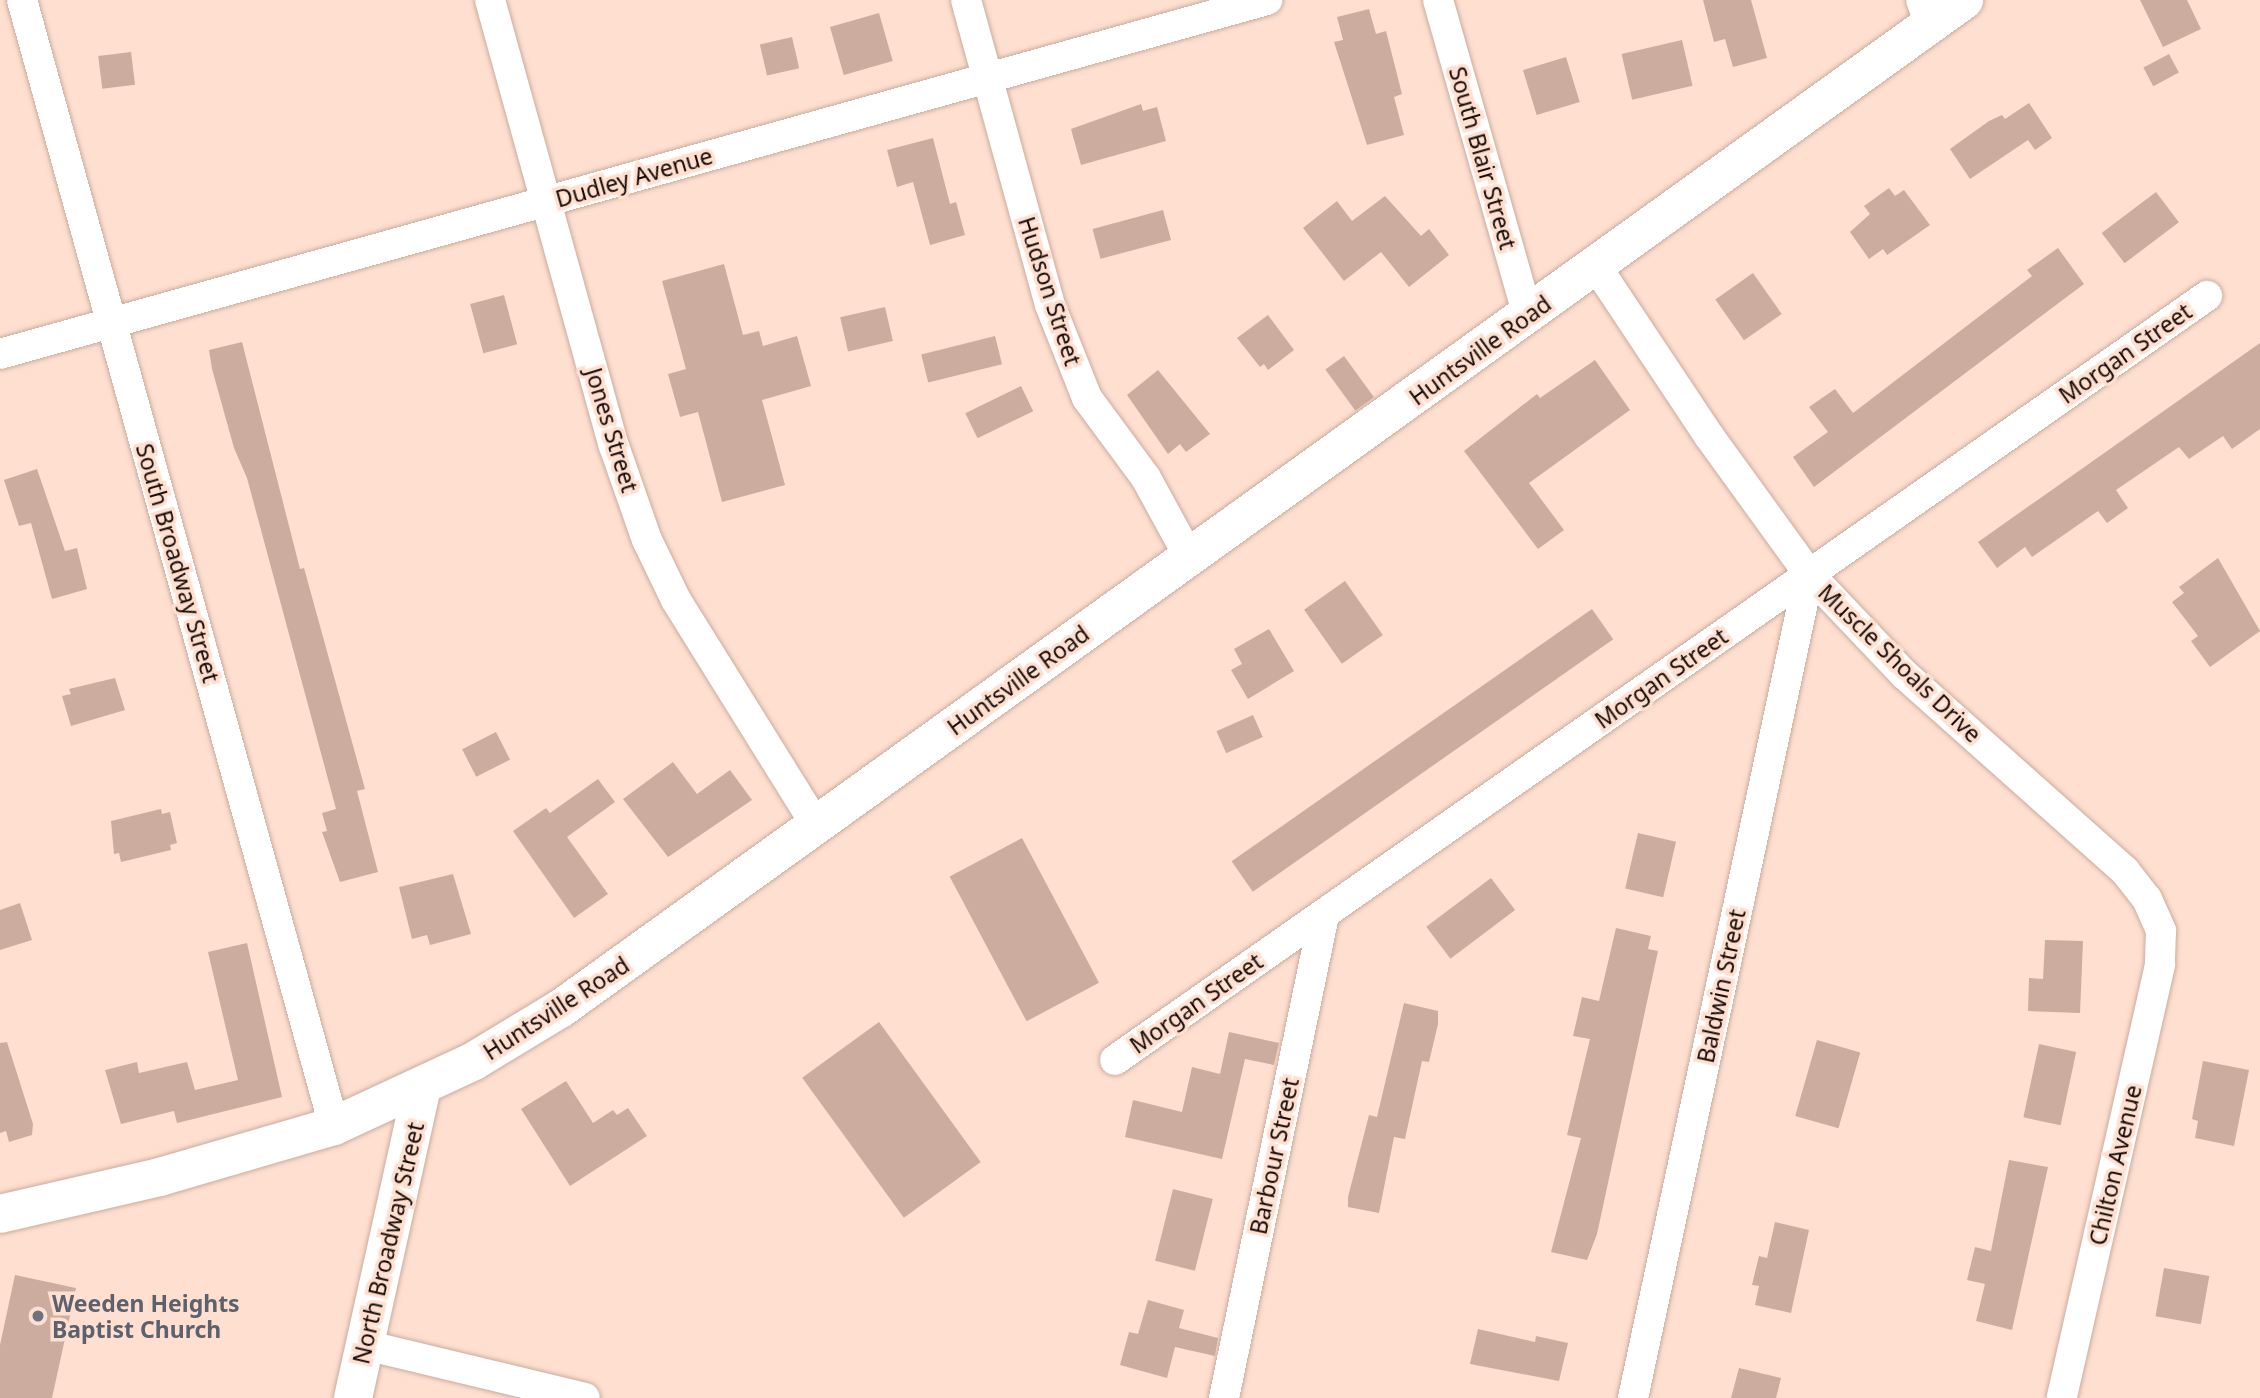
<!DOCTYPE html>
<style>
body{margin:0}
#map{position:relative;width:2260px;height:1398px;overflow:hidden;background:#ffdfd0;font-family:"Noto Sans",sans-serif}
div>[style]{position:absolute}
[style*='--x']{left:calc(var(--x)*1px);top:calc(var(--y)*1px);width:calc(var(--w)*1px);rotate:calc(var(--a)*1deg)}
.building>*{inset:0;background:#cbac9e;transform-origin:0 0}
.roads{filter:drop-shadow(0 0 2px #caac9e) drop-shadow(0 0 2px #caac9e)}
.street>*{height:30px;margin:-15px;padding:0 15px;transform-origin:15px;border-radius:15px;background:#fff}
.secondary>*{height:38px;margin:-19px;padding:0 19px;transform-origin:19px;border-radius:19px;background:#fff}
.dots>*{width:19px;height:19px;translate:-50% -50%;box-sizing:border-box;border:4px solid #ffdfd0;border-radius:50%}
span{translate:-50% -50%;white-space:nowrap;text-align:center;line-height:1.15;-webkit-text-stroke:7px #ffdfd0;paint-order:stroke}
.street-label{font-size:23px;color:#140a06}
.worship-label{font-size:23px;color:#5b616d;font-weight:700}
.left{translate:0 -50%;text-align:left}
</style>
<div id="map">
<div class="building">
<i style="clip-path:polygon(1703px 0,1751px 0,1767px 58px,1733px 67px,1725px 39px,1714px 42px)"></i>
<i style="clip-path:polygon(2140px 0,2187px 0,2201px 29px,2163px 47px)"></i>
<i style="clip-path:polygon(1369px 9px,1376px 34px,1386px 31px,1402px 94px,1394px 97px,1404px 135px,1367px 145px,1334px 42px,1343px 40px,1337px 17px)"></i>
<i style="left:879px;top:13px;width:50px;height:51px;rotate:74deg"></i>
<i style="left:792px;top:37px;width:32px;height:33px;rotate:77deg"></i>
<i style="left:1682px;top:40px;width:47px;height:62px;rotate:77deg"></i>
<i style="left:131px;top:52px;width:33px;height:33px;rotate:83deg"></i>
<i style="left:2169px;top:54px;width:21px;height:29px;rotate:62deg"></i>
<i style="left:1566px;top:57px;width:47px;height:45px;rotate:73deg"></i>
<i style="clip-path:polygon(2029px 103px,2052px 138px,2035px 150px,2028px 140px,1970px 179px,1950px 149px,1989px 121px,2002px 115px,2005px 119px)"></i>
<i style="clip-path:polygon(1141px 104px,1143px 111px,1157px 107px,1166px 141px,1081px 165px,1071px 129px)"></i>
<i style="clip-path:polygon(933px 138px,950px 204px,956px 202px,965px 235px,930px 245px,913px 182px,897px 187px,887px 150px)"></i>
<i style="clip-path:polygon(1889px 188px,1895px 196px,1904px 190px,1930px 225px,1887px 255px,1883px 249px,1869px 259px,1850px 232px,1870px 214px,1864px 206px)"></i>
<i style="left:2156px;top:192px;width:38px;height:68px;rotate:53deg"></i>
<i style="clip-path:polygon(1385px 196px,1421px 236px,1429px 229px,1449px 255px,1409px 287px,1381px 252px,1344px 281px,1303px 228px,1337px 201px,1352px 221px)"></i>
<i style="left:1163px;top:210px;width:31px;height:73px;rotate:75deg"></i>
<i style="clip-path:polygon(2058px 248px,2084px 284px,1814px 487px,1793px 457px,1828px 432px,1809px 407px,1835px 389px,1853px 413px,2032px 276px,2027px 270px)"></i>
<i style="clip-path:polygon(724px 264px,743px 335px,759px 331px,763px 346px,797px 336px,811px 386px,762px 400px,785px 485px,722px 502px,698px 412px,680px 417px,668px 374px,686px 369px,662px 281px)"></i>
<i style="left:1753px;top:273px;width:50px;height:46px;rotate:55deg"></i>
<i style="left:504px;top:295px;width:51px;height:35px;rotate:75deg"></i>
<i style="left:885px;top:307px;width:35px;height:46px;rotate:77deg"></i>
<i style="clip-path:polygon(1268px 315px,1294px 350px,1268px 370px,1264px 364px,1260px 367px,1237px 338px)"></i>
<i style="left:995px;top:336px;width:29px;height:76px;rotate:76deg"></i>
<i style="clip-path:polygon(242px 342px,300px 569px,304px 568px,365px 789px,357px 791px,378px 872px,340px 882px,322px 832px,327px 831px,322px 813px,336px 809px,247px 478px,234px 448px,212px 369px,209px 350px)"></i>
<i style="clip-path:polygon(2260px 343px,2260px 429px,2232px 449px,2223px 436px,2189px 459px,2179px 447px,2116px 490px,2128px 508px,2107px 523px,2098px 511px,2032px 557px,2025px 547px,1997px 568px,1978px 542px)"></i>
<i style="left:1344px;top:356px;width:51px;height:23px;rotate:54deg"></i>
<i style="clip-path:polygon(1595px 360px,1630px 410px,1529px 483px,1564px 530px,1538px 549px,1464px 451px,1537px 394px,1540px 398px)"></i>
<i style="clip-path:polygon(1158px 370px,1210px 434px,1186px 452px,1180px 444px,1168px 454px,1127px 395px)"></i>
<i style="left:1021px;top:386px;width:28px;height:62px;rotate:64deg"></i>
<i style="clip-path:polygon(37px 469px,65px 551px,77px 548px,87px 589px,52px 599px,31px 523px,19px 526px,4px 480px)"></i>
<i style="clip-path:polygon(2218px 558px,2260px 631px,2210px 667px,2191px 641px,2198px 636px,2172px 602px,2184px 593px,2179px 587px)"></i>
<i style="left:1345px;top:581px;width:66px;height:50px;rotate:55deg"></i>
<i style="left:1592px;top:609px;width:37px;height:440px;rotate:55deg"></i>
<i style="clip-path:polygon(1269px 629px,1294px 671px,1248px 699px,1231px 670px,1242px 664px,1234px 649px)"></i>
<i style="clip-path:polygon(115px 678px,125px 710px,71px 726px,62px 696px,71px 694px,69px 689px)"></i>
<i style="left:1253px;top:715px;width:24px;height:40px;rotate:66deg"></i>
<i style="left:496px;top:732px;width:31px;height:38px;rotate:63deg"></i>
<i style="clip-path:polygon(673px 762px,697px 794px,730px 770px,752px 800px,668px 857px,623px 799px)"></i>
<i style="clip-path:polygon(598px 779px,615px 802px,567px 837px,608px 894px,574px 918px,513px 831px,546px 808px,550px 813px)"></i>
<i style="clip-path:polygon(161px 809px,162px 814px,170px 812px,177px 843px,170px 845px,171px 850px,121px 862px,119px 853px,114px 854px,111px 821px)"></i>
<i style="left:1638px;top:833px;width:39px;height:57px;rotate:13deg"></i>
<i style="left:1022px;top:838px;width:164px;height:82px;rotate:62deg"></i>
<i style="clip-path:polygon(453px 874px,471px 934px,430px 945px,427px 935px,412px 939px,399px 887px)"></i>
<i style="left:1491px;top:878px;width:40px;height:81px;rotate:53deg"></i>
<i style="clip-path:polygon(20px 903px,32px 940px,0 950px,0 910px)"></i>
<i style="clip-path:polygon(1616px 928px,1651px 936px,1648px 949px,1658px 951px,1597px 1234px,1587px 1260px,1551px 1252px,1581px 1138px,1567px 1135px,1590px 1039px,1573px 1036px,1582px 997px,1599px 1001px)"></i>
<i style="clip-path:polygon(2045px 940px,2083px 941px,2080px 1013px,2028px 1011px,2029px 978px,2043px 979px)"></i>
<i style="clip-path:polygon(247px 943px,282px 1097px,177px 1123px,174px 1111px,121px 1124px,105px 1070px,137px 1062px,139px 1073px,187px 1062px,195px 1090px,238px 1080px,208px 952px)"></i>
<i style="clip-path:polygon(1404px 1003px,1438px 1011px,1438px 1024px,1429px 1062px,1422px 1061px,1405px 1139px,1394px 1137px,1379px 1213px,1348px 1207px,1348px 1197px,1369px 1115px,1377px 1117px)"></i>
<i style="left:879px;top:1022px;width:173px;height:95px;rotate:54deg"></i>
<i style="clip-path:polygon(1229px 1032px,1279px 1043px,1274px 1065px,1245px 1059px,1222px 1159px,1125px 1137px,1133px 1100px,1182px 1112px,1192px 1067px,1220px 1074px)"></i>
<i style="left:1817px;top:1040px;width:45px;height:79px;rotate:16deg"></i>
<i style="clip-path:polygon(7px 1042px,33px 1124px,32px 1135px,9px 1142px,6px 1131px,0 1133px,0 1043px)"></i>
<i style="left:2039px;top:1044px;width:38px;height:75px;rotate:12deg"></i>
<i style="clip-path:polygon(2203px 1061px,2249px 1070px,2234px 1146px,2195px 1138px,2198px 1121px,2192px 1119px)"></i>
<i style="clip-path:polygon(566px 1081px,593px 1123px,613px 1110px,617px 1115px,628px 1108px,647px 1136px,570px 1186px,521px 1109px)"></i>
<i style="clip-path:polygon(2009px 1160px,2048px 1167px,2012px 1330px,1976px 1321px,1985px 1284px,1967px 1280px,1975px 1247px,1991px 1251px)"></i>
<i style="left:1173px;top:1189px;width:41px;height:74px;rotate:14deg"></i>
<i style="clip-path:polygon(1775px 1222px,1809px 1230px,1791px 1313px,1755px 1305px,1759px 1286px,1752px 1285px,1759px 1256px,1767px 1258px)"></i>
<i style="left:2164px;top:1268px;width:46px;height:49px;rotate:10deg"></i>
<i style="clip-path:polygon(15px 1275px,76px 1288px,52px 1398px,0 1398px,0 1345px)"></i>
<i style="clip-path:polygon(1148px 1300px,1184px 1310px,1179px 1328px,1218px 1338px,1215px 1356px,1175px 1347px,1167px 1378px,1120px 1365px,1129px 1332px,1138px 1334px)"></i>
<i style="clip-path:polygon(1478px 1329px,1535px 1342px,1536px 1336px,1568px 1343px,1559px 1381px,1470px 1364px)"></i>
<i style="clip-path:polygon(1739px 1368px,1781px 1378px,1776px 1398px,1731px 1398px)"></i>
</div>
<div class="roads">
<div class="street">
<i style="--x:22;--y:0;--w:1168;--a:74.51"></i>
<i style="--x:490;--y:0;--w:463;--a:74.5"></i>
<i style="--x:614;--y:446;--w:100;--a:70.7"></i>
<i style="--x:647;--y:540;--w:67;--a:64.2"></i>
<i style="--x:676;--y:600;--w:265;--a:58.1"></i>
<i style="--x:966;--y:0;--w:316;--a:74.6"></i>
<i style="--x:1050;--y:305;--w:100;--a:68.3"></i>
<i style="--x:1087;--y:398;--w:99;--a:53.6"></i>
<i style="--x:1146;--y:478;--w:90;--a:61.4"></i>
<i style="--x:1438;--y:0;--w:328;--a:74.1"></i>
<i style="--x:1921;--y:0;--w:27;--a:70"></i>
<i style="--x:1596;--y:266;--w:204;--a:56.4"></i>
<i style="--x:1709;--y:436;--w:170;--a:54.1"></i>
<i style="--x:1809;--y:574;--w:139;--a:46.5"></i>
<i style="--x:1905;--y:675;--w:295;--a:41.7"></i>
<i style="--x:2125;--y:871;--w:36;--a:52"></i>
<i style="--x:2147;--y:899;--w:35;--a:66"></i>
<i style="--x:2161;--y:931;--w:34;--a:92"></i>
<i style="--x:2160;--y:965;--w:444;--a:102.8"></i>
<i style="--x:0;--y:354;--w:1316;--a:-15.61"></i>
<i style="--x:1115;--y:1060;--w:1333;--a:-34.98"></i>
<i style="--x:365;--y:1345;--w:226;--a:13.5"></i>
<i style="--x:1224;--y:1398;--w:494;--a:-78.3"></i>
<i style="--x:1633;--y:1398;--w:843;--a:-77.94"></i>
</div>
<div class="secondary">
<i style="--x:0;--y:1214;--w:164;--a:-13"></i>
<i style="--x:160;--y:1177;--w:181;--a:-16.3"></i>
<i style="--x:334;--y:1126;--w:154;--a:-24.9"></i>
<i style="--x:474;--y:1061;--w:100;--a:-31.2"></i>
<i style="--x:560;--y:1009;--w:1729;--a:-35.7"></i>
<i style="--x:353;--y:1398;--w:319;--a:-77.5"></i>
</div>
</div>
<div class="dots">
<i style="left:38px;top:1316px;background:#6b7280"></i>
</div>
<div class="street-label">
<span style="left:1483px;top:158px;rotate:74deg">South Blair Street</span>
<span style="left:634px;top:177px;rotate:-16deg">Dudley Avenue</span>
<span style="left:1050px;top:291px;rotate:72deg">Hudson Street</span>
<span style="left:1480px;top:350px;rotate:-36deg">Huntsville Road</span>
<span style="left:2125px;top:353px;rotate:-35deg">Morgan Street</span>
<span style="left:612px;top:430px;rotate:73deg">Jones Street</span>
<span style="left:178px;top:563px;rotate:74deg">South Broadway Street</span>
<span style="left:1900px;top:663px;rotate:44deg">Muscle Shoals Drive</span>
<span style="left:1661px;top:678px;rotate:-35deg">Morgan Street</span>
<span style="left:1018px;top:680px;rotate:-36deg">Huntsville Road</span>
<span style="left:1721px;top:986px;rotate:-78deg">Baldwin Street</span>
<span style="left:1196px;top:1003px;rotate:-35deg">Morgan Street</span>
<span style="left:556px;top:1008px;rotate:-33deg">Huntsville Road</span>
<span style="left:1274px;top:1156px;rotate:-78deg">Barbour Street</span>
<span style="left:2115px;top:1165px;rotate:-77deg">Chilton Avenue</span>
<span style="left:388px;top:1243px;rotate:-77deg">North Broadway Street</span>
</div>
<div class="worship-label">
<span class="left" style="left:52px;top:1316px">Weeden Heights<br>Baptist Church</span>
</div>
</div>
